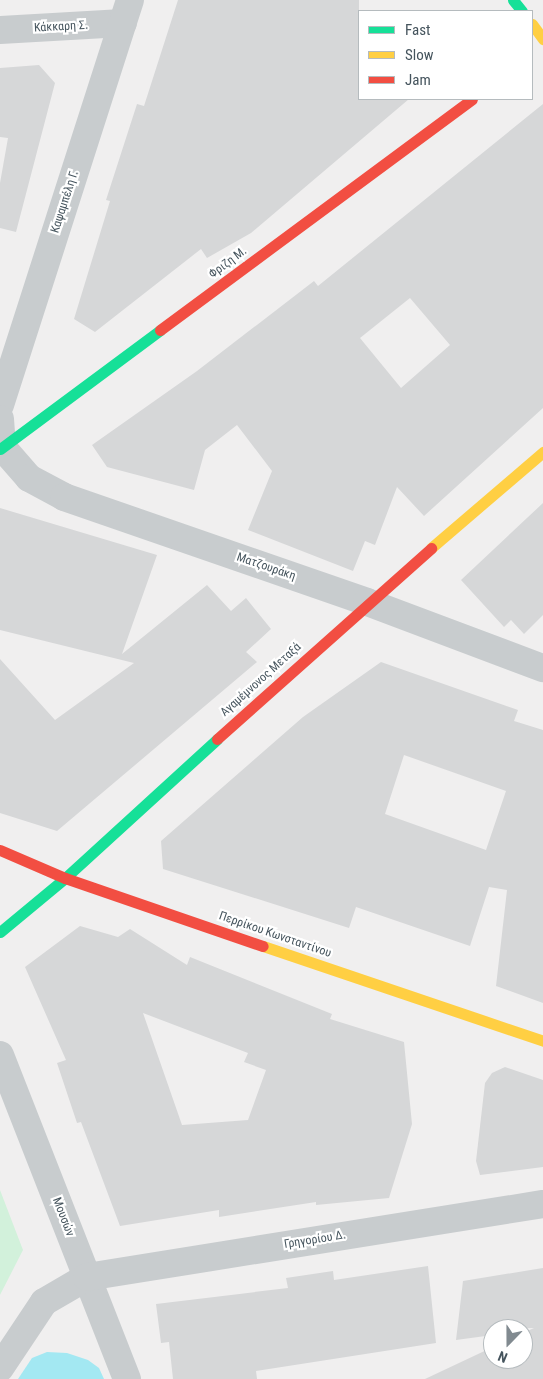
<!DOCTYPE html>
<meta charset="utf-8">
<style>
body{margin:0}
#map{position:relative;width:543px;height:1379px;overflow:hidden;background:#f0efef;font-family:"Roboto Condensed",sans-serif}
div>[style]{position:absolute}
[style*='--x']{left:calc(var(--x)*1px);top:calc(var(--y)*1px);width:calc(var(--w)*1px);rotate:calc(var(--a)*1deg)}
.green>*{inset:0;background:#d2f1db}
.water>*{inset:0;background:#a3e8f2}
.building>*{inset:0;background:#d6d7d8}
.street>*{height:28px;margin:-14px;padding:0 14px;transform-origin:14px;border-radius:14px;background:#c8ccce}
.fast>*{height:11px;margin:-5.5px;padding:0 5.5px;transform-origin:5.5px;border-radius:5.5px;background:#16e098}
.slow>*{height:11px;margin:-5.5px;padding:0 5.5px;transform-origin:5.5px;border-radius:5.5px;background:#ffcf43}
.jam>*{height:11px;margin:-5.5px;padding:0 5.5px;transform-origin:5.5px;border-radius:5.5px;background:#f24e42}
span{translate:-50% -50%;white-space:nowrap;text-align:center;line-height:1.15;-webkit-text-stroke:4.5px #fff;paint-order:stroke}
.street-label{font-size:12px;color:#45545d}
.legend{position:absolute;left:358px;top:10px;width:175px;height:90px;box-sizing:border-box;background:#fff;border:1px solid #b5bbbe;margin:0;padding:6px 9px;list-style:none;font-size:15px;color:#45545d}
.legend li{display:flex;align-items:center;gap:10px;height:25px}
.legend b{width:25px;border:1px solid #b5bbbe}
.north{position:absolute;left:483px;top:1319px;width:50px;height:50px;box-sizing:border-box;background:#fff;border:1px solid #b5bbbe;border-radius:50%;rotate:202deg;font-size:14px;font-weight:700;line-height:20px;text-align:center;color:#45545d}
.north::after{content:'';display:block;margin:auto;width:18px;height:22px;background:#818a90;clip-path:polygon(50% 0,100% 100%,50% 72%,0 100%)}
</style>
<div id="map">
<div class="green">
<i style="clip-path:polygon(0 1190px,23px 1250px,0 1295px)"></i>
</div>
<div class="water">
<i style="clip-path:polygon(47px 1352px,67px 1353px,88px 1360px,99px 1368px,104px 1379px,18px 1379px,32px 1358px)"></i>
</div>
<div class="building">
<i style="clip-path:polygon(178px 0,359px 0,359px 99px,409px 99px,251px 233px,207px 258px,201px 249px,95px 332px,74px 319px,110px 201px,106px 200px,137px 104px,144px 106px)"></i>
<i style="clip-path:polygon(39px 65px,55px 83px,16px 232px,0 228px,0 183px,8px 138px,0 137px,0 68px)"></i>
<i style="clip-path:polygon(evenodd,543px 104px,543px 408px,424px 516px,397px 487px,375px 545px,365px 541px,353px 571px,248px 530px,272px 471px,237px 425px,205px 450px,194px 490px,107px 467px,92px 445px,197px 371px,314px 281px,318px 286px,543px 104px,410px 298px,450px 345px,401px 388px,360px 338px,410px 298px)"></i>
<i style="clip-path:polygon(543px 503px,543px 615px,524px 634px,511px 620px,504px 627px,461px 580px)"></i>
<i style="clip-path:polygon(0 508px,157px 555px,122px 654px,207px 585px,231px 611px,246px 598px,271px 629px,246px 652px,257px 662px,57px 831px,0 813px,0 659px,55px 720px,134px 663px,0 630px)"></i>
<i style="clip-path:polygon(evenodd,381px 662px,518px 710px,514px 721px,543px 730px,543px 1003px,496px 986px,507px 890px,489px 887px,470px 946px,356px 907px,349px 928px,163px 869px,161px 841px,303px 717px,381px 662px,404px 755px,506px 791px,486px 850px,385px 814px,404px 755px)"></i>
<i style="clip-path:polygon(evenodd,80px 926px,118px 937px,130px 929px,187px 965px,190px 957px,332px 1014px,330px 1019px,404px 1042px,412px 1124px,389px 1198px,316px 1205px,316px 1202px,219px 1217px,219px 1210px,120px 1226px,81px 1122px,77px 1123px,57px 1063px,66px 1060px,25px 967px,80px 926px,143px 1013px,248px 1053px,244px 1062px,266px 1070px,248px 1120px,182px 1125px,143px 1013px)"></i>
<i style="clip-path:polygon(505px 1067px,543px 1080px,543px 1167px,480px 1175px,476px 1161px,485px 1083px,492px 1073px)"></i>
<i style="clip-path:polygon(428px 1266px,436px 1343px,256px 1371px,257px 1379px,173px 1379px,169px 1342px,161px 1343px,156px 1304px,288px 1288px,286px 1278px,333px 1271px,334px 1280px)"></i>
<i style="clip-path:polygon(543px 1268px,543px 1379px,425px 1379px,493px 1347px,493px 1359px,523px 1359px,523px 1333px,534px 1328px,493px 1329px,493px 1335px,456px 1340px,463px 1281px)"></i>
</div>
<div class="street">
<i style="--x:0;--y:30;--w:123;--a:-3.3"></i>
<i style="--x:0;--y:405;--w:425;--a:-72.2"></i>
<i style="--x:0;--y:419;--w:28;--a:86"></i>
<i style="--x:2;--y:447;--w:41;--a:48.9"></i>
<i style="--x:29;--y:478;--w:40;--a:28"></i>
<i style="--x:64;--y:497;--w:321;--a:19.1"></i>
<i style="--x:367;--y:602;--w:188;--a:20.6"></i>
<i style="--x:0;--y:1055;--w:348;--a:68.6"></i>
<i style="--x:0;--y:1368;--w:79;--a:-56.3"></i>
<i style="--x:44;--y:1302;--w:50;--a:-30.2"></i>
<i style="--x:87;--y:1277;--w:462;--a:-9.1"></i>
</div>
<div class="fast">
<i style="--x:513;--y:0;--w:14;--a:51"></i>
<i style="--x:0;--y:449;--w:199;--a:-36.6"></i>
<i style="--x:0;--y:932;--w:85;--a:-39.7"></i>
<i style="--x:65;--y:878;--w:206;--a:-42.4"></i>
</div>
<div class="slow">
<i style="--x:532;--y:24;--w:19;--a:54"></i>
<i style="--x:431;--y:548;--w:148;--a:-40.6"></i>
<i style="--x:263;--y:946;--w:296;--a:18.7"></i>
</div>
<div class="jam">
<i style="--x:160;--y:330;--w:388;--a:-36.5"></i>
<i style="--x:217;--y:739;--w:287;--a:-41.7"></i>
<i style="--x:0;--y:850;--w:71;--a:23.3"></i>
<i style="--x:65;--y:878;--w:209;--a:19"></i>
</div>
<div class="street-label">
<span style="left:61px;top:27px;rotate:-3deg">Κάκκαρη Σ.</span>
<span style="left:65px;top:202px;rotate:-72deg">Καψαμπέλη Γ.</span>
<span style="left:228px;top:263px;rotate:-37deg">Φριζη Μ.</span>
<span style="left:266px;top:567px;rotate:19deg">Ματζουράκη</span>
<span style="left:261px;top:680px;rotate:-42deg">Αγαμέμνονος Μεταξά</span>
<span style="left:275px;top:935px;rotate:19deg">Περρίκου Κωνσταντίνου</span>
<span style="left:63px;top:1217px;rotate:69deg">Μουσών</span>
<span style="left:315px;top:1240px;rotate:-9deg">Γρηγορίου Δ.</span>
</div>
<ul class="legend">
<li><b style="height:6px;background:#16e098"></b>Fast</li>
<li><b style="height:6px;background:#ffcf43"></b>Slow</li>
<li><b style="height:6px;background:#f24e42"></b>Jam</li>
</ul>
<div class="north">N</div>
</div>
